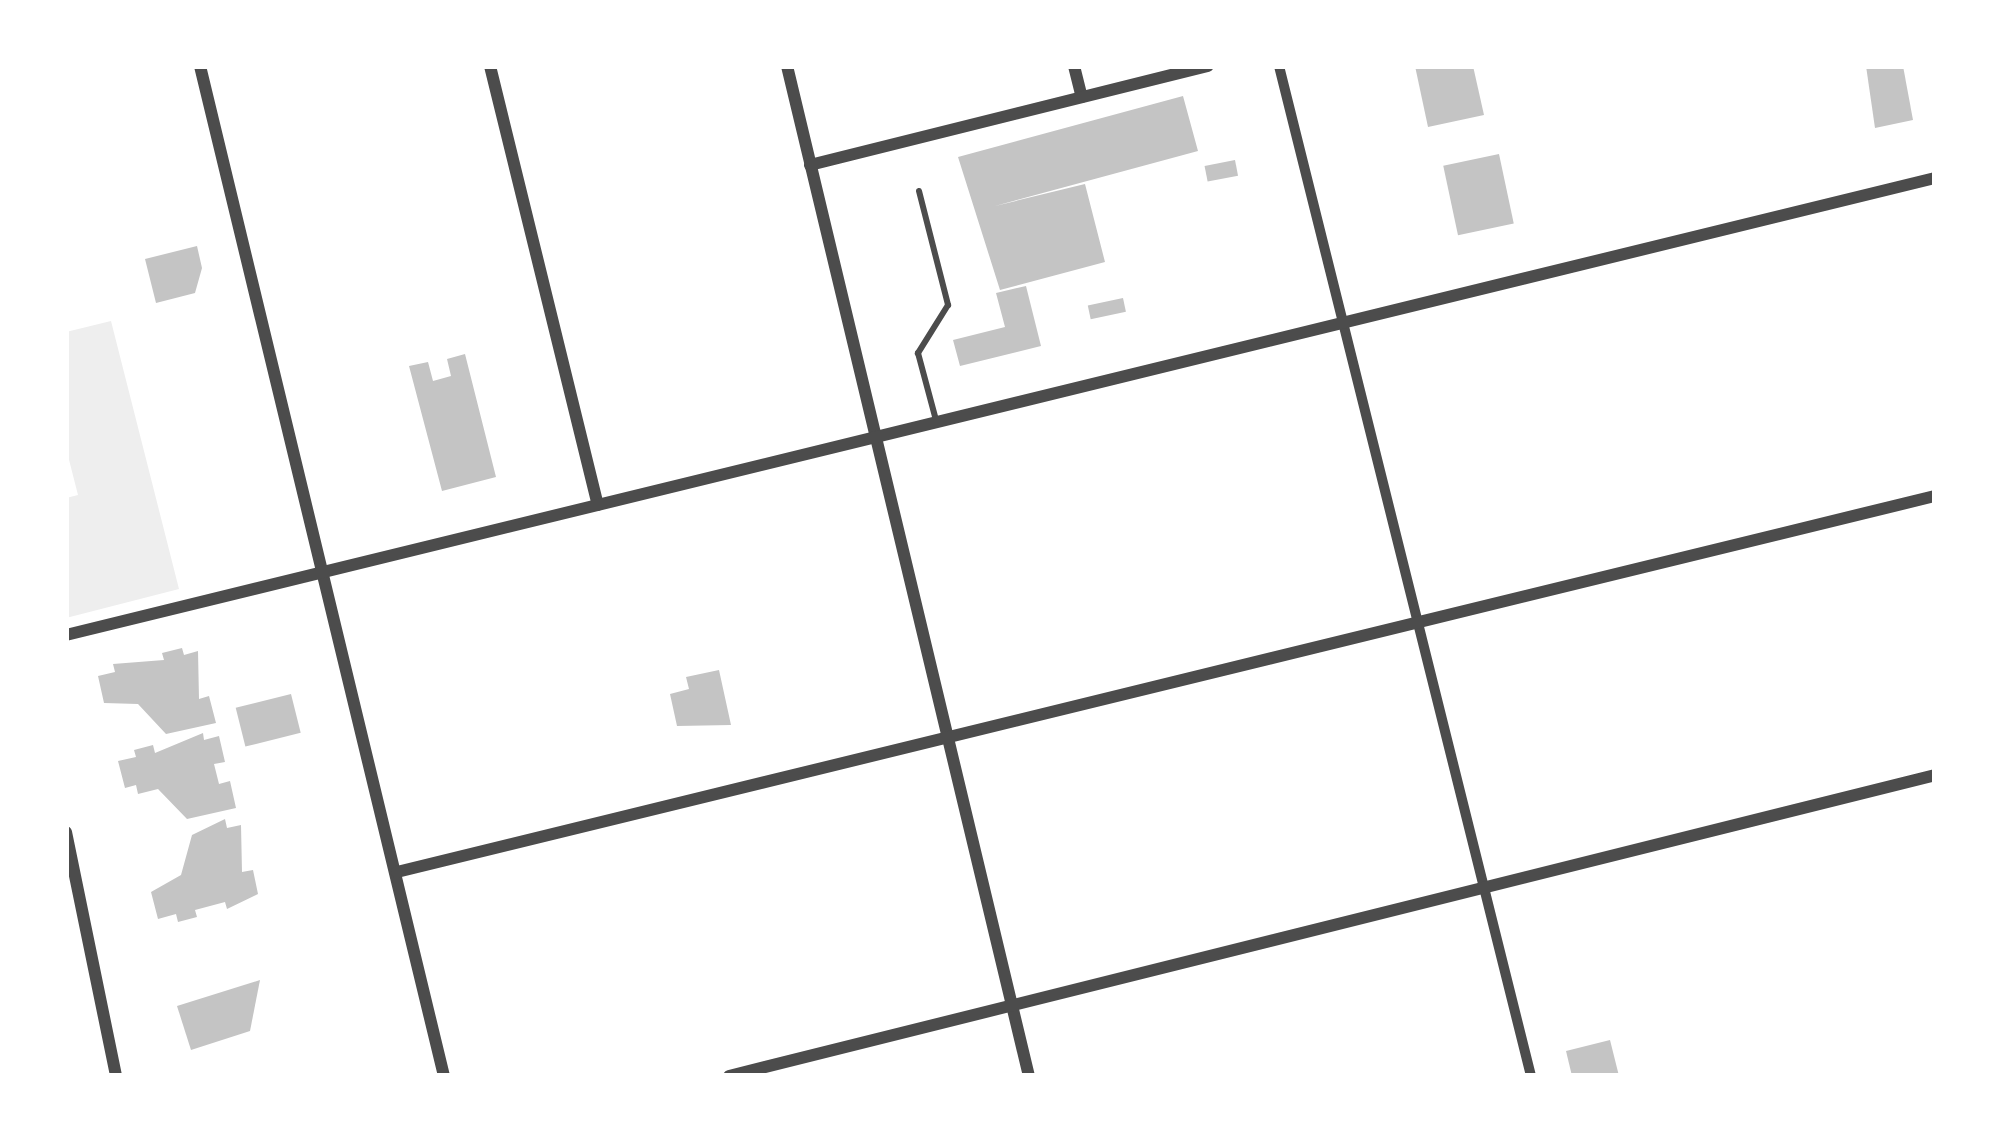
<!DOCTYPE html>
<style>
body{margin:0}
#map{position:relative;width:2001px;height:1142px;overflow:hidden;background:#fff;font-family:"Fira Sans Condensed",sans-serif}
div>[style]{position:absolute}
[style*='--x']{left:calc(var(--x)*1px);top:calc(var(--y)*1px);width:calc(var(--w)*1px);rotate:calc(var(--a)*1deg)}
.green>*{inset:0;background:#eee}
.building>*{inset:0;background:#c4c4c4;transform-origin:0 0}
.service>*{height:6px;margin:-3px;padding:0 3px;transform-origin:3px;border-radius:3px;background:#4c4c4c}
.pedestrian>*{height:10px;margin:-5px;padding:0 5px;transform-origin:5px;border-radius:5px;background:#4c4c4c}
.minor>*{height:12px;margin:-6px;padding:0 6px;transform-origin:6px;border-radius:6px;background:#4c4c4c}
span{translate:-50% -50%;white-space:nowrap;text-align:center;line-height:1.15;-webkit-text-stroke:9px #fff;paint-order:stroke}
.frame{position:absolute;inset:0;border:69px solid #fff;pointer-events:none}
</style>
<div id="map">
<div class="green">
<i style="clip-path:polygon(111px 321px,179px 589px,66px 618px,66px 498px,78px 495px,66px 448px,66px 332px)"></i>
</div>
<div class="building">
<i style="clip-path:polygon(1415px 66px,1473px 66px,1484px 115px,1428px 127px)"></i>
<i style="clip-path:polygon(1866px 66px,1903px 66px,1913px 120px,1875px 128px)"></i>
<i style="clip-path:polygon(1183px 96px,1198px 151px,995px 206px,1085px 184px,1105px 262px,1000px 290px,958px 157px)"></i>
<i style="left:1499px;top:154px;width:71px;height:57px;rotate:78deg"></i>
<i style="left:1235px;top:160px;width:16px;height:31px;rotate:79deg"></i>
<i style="clip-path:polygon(197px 246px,202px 268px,195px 293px,156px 303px,145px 259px)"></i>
<i style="clip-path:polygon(1026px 286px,1041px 346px,960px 366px,953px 340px,1005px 327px,996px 293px)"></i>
<i style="left:1123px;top:298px;width:14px;height:36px;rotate:78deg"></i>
<i style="clip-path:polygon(465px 354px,496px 477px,442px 491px,409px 366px,428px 362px,433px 381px,451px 376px,447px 359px)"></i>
<i style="clip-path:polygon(182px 648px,184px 655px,198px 651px,199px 699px,209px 696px,216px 723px,166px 734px,138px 704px,104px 703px,98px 676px,115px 672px,113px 664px,164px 660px,162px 653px)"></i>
<i style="clip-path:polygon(719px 670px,731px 725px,677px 726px,670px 694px,689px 689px,686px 677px)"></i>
<i style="left:291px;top:694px;width:40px;height:57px;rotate:76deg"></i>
<i style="clip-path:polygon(203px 733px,204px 740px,219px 736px,225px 762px,214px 764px,219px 784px,230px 781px,236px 808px,187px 819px,158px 789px,138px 794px,136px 785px,125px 788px,118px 761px,136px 757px,134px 750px,153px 745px,155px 753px)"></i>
<i style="clip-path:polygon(225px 819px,227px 828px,241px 825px,242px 872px,253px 870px,258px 894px,227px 909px,225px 902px,195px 910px,197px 917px,178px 922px,176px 914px,158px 919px,151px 892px,181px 875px,192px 835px)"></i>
<i style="clip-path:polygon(260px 980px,250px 1031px,191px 1050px,177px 1006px)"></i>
<i style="clip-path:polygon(1610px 1040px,1619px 1076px,1572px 1076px,1566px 1051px)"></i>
</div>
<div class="service">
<i style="--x:919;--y:191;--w:118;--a:75.7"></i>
<i style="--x:948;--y:305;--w:57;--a:122"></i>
<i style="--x:918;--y:353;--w:69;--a:75"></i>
</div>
<div class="pedestrian">
<i style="--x:1279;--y:66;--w:1041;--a:75.99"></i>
</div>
<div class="minor">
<i style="--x:200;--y:66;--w:1039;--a:76.42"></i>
<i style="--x:490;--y:66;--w:452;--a:76.2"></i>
<i style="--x:787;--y:66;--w:1039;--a:76.53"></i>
<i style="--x:1074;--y:66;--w:32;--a:76"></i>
<i style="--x:810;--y:165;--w:410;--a:-14"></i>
<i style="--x:66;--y:635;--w:1924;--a:-13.74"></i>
<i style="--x:66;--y:832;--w:249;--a:78.4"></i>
<i style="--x:397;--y:872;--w:1583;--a:-13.74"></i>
<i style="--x:729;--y:1076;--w:1243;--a:-14.01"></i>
</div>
<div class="frame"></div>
</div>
